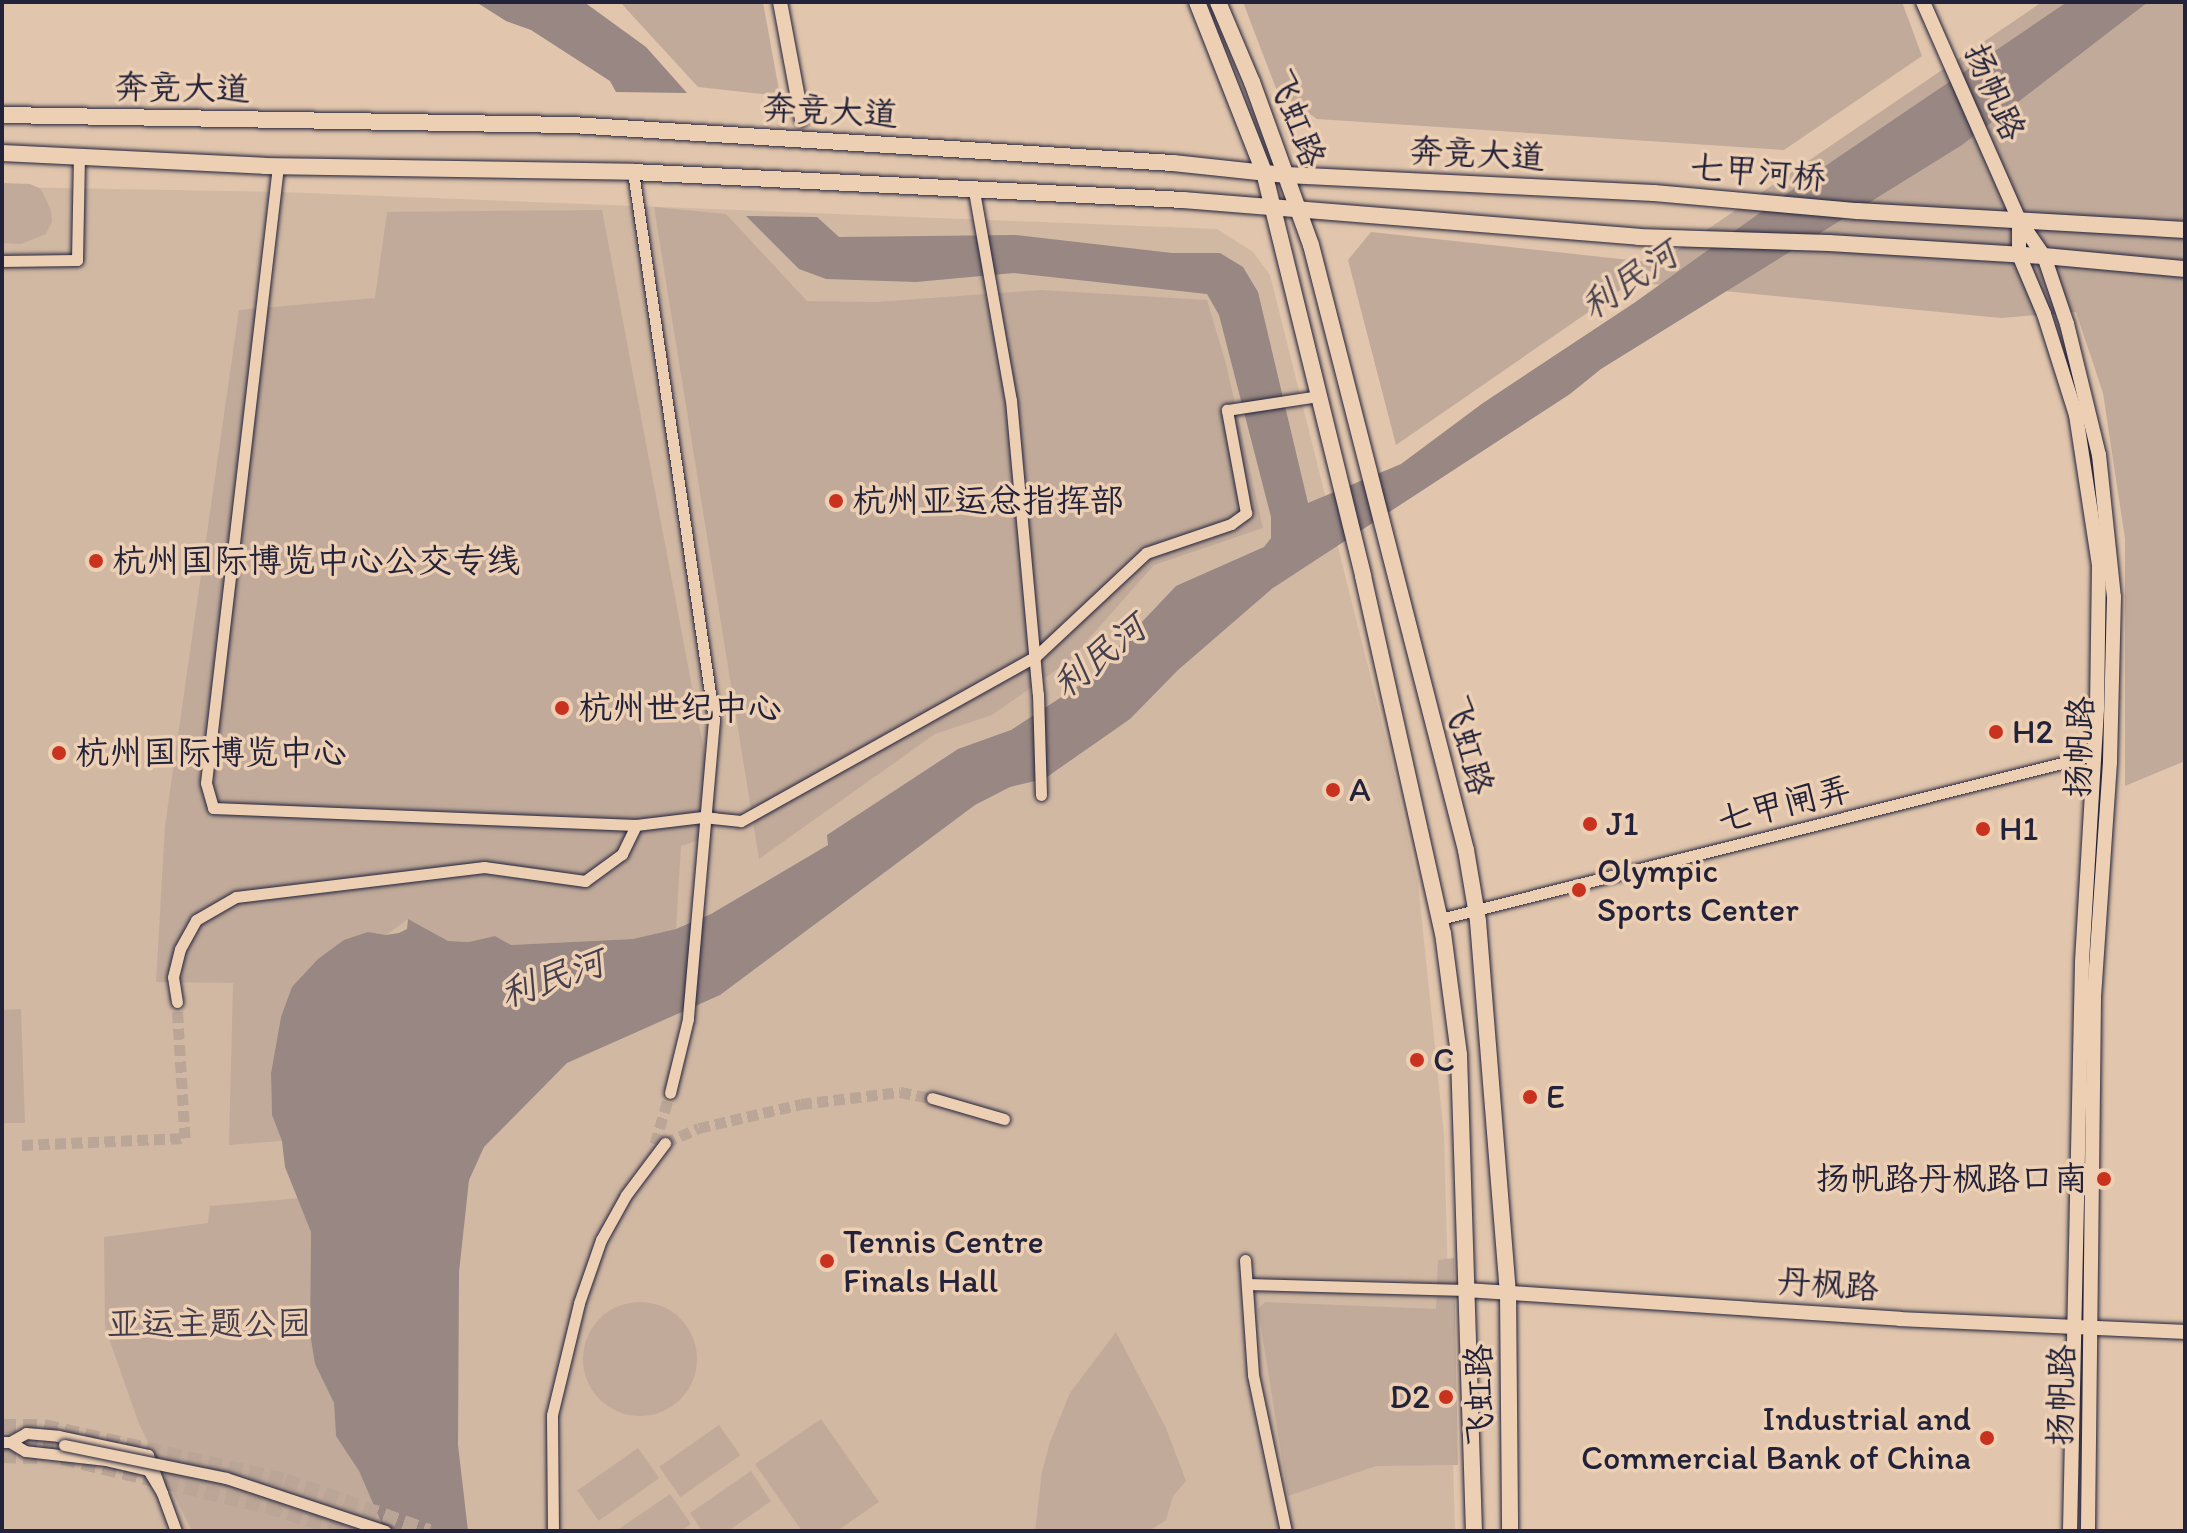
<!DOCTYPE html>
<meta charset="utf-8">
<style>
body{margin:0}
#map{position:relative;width:2187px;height:1533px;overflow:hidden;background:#e1c6ad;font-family:Itim,"LXGW WenKai TC",sans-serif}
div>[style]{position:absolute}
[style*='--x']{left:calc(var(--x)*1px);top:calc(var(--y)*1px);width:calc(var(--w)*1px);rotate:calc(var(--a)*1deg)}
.built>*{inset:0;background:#d1b8a3}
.green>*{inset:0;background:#c1aa9a;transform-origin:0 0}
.round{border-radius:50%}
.water>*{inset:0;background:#988782}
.minor-tunnel>*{height:11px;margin-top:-5.5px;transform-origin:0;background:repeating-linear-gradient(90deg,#bba596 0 11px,transparent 0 16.5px)}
.secondary-tunnel>*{height:14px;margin-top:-7px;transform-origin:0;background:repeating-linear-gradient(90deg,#bba596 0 14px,transparent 0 21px)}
.roads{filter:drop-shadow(0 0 2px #22223b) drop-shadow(0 0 2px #22223b)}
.minor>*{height:11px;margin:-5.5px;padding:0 5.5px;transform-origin:5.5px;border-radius:5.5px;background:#edd0b4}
.tertiary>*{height:14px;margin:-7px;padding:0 7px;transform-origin:7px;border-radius:7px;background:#edd0b4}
.secondary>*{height:14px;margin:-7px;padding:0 7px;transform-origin:7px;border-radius:7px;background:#edd0b4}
.primary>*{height:16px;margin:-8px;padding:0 8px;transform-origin:8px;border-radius:8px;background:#edd0b4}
.bridges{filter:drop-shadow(0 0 2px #22223b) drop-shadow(0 0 2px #22223b)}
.minor-bridge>*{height:11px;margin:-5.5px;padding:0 5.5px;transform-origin:5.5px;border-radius:5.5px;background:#edd0b4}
.dots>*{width:22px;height:22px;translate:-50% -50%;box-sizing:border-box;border:4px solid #edd0b4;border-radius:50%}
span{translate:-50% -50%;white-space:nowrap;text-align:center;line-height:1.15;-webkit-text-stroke:7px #edd0b4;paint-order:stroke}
.street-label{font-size:34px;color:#22223b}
.poi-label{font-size:34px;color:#22223b}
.left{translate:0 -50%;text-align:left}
.right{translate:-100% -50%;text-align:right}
.park-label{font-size:34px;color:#423d4e}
.water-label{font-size:36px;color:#454050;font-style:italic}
.frame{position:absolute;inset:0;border:4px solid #22223b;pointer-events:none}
</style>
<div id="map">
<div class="built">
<i style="clip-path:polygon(2px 187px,281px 192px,1217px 229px,1253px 252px,1270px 275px,1389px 751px,1418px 883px,1444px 1135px,1455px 1531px,2px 1531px)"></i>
</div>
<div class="green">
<i style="clip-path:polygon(620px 2px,763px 2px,780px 96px,698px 87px)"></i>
<i style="clip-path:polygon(1243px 2px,1902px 2px,1922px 56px,1784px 150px,1317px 119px,1277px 91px)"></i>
<i style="clip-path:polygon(2042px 2px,2185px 2px,2185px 761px,2125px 786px,2125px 539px,2103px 393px,2076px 312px,2001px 318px,1632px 282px,1396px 445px,1348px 260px,1371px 232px,1658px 263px)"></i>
<i style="clip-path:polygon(2px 183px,30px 184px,41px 189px,51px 210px,52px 222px,46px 234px,21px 244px,2px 243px)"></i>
<i style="clip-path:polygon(654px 207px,726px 214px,807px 301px,876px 302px,1041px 290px,1207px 300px,1226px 364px,1263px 528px,1154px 565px,1069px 661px,992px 715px,935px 734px,759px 859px)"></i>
<i style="clip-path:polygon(602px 210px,715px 809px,711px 836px,681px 846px,676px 929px,633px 939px,511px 945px,495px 936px,469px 942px,447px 941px,408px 919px,386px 935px,368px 932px,281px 1017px,271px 1073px,272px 1115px,282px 1141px,229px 1145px,233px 983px,156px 982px,165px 826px,239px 310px,375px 298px,387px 212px)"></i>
<i style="clip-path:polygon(21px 1009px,25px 1123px,2px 1123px,2px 1010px)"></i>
<i style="clip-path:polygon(300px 1198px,311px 1232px,310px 1334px,315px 1364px,334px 1403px,336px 1436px,359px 1471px,385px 1531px,192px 1531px,139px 1424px,105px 1327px,104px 1237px,208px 1223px,210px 1206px)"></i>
<i style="clip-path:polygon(1454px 1258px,1458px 1465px,1376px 1466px,1288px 1496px,1258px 1309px,1265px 1302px,1436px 1309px,1438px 1260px)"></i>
<i class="round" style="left:583px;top:1302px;width:114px;height:114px"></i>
<i style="clip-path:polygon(1116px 1332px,1166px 1428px,1186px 1481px,1173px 1496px,1166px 1520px,1149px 1531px,1035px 1531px,1042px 1472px,1050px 1442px,1070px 1393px)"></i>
<i style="clip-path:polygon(821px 1419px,879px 1502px,837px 1531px,802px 1531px,755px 1464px)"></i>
<i style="left:719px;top:1425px;width:37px;height:73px;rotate:55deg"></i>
<i style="left:638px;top:1448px;width:37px;height:74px;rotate:55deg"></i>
<i style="clip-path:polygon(751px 1471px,771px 1501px,728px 1531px,702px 1531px,690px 1513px)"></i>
<i style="clip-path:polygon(670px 1494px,691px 1524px,681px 1531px,616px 1531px)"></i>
</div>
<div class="water">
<i style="clip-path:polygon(476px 2px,584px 2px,646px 47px,687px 93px,616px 92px,610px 81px,531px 30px,506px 21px)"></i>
<i style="clip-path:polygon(2067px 2px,2148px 2px,1962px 145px,1601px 369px,1570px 394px,1273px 588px,1178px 670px,1130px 719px,1044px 779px,1010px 787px,975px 805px,720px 995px,567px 1063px,484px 1147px,469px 1180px,459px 1272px,458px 1445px,468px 1531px,385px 1531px,359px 1471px,336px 1436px,334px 1403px,315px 1364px,310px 1334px,311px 1232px,285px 1167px,282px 1141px,272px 1115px,271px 1073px,281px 1017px,292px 987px,318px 959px,344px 940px,368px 932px,386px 935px,399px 933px,407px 929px,408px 919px,448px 941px,469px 942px,495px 936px,511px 945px,633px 939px,676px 929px,711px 914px,828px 845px,827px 835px,958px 749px,1011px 730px,1086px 681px,1176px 586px,1264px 547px,1271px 538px,1271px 517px,1219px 315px,1207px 294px,1014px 273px,916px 282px,826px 279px,799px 269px,746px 216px,817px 217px,839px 237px,1015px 235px,1172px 253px,1220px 253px,1243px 267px,1258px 292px,1308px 503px,1401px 464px,1483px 403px,1634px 303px,1834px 160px)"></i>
</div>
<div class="minor-tunnel">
<i style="--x:665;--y:1143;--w:37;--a:-24"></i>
<i style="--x:699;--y:1128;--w:105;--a:-13.2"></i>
<i style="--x:801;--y:1104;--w:100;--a:-6.9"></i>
<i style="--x:900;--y:1092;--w:33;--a:11"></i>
<i style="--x:655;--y:1144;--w:53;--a:-73.6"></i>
<i style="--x:22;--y:1145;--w:163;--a:-2.5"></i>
<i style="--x:185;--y:1138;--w:136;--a:-93.4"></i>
<i style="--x:10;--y:1442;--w:54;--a:3.2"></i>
</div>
<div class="secondary-tunnel">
<i style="--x:2;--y:1426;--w:42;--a:0"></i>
<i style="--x:44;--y:1426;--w:247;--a:12.6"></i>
<i style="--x:285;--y:1480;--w:153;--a:19.5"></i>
<i style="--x:2;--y:1456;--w:40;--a:1.4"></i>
<i style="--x:62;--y:1458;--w:212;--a:13.4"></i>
<i style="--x:268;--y:1507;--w:80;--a:17.5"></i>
</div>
<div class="roads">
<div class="minor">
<i style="--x:278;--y:166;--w:621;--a:96.66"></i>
<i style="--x:206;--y:783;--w:26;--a:74"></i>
<i style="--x:213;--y:808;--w:423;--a:2.3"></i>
<i style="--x:636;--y:825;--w:67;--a:-6.8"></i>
<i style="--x:703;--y:817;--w:38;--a:6"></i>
<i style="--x:741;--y:821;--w:337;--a:-29.2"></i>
<i style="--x:1035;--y:657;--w:152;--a:-43.1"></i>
<i style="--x:1146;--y:553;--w:90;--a:-18.8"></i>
<i style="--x:1231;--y:524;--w:19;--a:-36"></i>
<i style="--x:1246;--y:513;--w:105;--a:-100.5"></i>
<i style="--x:1227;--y:410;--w:93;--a:-8.7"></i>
<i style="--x:633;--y:172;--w:554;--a:81.59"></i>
<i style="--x:714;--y:720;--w:300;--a:95"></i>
<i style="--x:688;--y:1019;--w:76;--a:103.7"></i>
<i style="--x:974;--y:191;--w:212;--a:80"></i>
<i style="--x:1011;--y:400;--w:295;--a:84.8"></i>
<i style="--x:1038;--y:694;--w:101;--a:88.3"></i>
<i style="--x:2;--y:261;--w:75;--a:-0.8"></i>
<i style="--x:77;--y:260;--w:103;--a:-88.9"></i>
<i style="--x:1440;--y:919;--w:674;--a:-14.08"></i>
<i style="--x:177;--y:1002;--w:25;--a:-99"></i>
<i style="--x:173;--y:977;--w:29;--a:-76"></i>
<i style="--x:180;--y:949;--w:33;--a:-61"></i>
<i style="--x:196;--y:920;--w:46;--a:-29.9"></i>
<i style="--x:236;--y:897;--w:250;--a:-6.9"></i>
<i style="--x:484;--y:867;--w:102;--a:7.9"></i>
<i style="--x:585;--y:881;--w:46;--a:-36.1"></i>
<i style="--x:622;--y:854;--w:32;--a:-64"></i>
<i style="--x:932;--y:1098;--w:75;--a:16.3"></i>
<i style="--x:1245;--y:1260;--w:115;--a:86"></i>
<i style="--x:1253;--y:1375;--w:159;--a:78.1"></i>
<i style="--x:1247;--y:1284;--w:219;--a:1.6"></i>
<i style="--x:2;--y:1442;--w:8;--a:0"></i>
<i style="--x:10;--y:1442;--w:18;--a:-29"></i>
<i style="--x:26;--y:1433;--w:32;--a:5"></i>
<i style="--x:58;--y:1436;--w:92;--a:11.9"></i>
<i style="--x:148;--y:1455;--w:40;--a:69.8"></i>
<i style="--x:162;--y:1493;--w:27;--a:-121"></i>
<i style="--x:148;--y:1470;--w:43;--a:-166.6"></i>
<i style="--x:106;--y:1460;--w:81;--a:-173.7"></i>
<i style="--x:25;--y:1451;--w:17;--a:-149"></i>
<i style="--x:162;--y:1493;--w:40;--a:69.8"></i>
<i style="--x:553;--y:1531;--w:116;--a:-90.5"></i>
<i style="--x:552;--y:1415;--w:115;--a:-76.4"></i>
<i style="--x:579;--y:1303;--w:67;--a:-70.8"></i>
<i style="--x:601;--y:1240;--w:51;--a:-60.9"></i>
<i style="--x:626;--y:1195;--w:65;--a:-53.1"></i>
</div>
<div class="tertiary">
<i style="--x:780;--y:2;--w:119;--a:79.4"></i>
<i style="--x:1923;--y:2;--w:238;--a:66.2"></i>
<i style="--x:1466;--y:1290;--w:435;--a:3.8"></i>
<i style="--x:1900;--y:1319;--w:285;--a:2.6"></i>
</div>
<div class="secondary">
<i style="--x:2019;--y:220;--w:44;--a:55.2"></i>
<i style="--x:2044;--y:256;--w:72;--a:71.3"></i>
<i style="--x:2067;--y:324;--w:135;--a:76.3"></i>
<i style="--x:2099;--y:455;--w:143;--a:84"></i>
<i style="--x:2114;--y:597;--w:165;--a:91.4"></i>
<i style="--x:2110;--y:762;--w:238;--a:93.9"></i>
<i style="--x:2094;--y:999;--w:532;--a:90.65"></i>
<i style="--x:2019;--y:220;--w:35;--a:90"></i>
<i style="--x:2019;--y:255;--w:64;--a:67"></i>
<i style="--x:2044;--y:314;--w:106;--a:72.4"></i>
<i style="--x:2076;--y:415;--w:153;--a:81.3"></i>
<i style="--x:2099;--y:566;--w:143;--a:90.8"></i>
<i style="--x:2097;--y:709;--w:254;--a:93.4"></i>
<i style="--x:2082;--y:963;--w:568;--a:91.21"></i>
</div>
<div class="primary">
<i style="--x:1197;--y:2;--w:183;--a:68.5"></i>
<i style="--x:1264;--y:172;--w:416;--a:76.2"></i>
<i style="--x:1363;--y:576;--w:366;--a:77.4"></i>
<i style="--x:1443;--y:933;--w:123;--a:82.5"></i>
<i style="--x:1459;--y:1055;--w:476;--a:88.2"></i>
<i style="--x:1218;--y:2;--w:87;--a:67"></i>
<i style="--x:1252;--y:82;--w:173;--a:70.1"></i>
<i style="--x:1311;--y:245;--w:625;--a:75.63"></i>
<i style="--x:1466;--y:850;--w:72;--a:80.4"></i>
<i style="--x:1478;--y:921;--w:371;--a:85.4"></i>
<i style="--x:1508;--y:1291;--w:240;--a:89.5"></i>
<i style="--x:2;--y:115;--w:570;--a:1.01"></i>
<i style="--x:572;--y:125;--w:602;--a:3.62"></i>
<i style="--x:1173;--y:163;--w:114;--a:6.1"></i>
<i style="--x:1286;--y:175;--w:368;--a:2.8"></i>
<i style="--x:1654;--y:193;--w:204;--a:5.1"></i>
<i style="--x:1857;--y:211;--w:329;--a:3.3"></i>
<i style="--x:2;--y:153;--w:262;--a:2.8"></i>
<i style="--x:264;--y:166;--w:369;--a:0.9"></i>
<i style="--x:633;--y:172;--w:551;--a:2.91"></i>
<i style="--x:1183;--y:200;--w:457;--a:4.6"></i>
<i style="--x:1638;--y:237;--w:191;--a:1.8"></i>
<i style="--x:1829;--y:243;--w:215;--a:3.5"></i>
<i style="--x:2044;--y:256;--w:142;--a:5.3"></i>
</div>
</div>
<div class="bridges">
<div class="minor-bridge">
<i style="--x:64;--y:1445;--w:165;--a:11.5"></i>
<i style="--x:226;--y:1478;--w:168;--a:18.4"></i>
</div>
</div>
<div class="dots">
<i style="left:836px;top:501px;background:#c8321e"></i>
<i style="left:96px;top:561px;background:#c8321e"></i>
<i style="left:562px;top:708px;background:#c8321e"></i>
<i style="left:1996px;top:732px;background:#c8321e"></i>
<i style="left:59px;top:753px;background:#c8321e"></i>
<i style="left:1333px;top:790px;background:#c8321e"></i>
<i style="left:1590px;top:824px;background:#c8321e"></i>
<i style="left:1983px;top:829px;background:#c8321e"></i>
<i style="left:1579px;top:890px;background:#c8321e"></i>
<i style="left:1417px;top:1060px;background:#c8321e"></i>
<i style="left:1530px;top:1097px;background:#c8321e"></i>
<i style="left:2104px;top:1179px;background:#c8321e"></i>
<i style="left:827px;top:1261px;background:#c8321e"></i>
<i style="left:1446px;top:1397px;background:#c8321e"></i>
<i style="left:1987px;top:1438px;background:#c8321e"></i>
</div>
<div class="street-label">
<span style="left:182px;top:88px;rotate:1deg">奔竞大道</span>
<span style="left:1995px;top:92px;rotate:66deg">扬帆路</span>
<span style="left:830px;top:111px;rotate:3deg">奔竞大道</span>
<span style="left:1297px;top:118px;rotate:69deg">飞虹路</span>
<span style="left:1477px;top:154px;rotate:3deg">奔竞大道</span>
<span style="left:1758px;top:172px;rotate:5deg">七甲河桥</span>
<span style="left:1469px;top:745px;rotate:75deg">飞虹路</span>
<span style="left:2079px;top:747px;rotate:-88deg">扬帆路</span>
<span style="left:1784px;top:804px;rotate:-14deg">七甲闸弄</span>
<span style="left:1828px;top:1284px;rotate:4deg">丹枫路</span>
<span style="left:1479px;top:1395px;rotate:-91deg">飞虹路</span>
<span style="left:2061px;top:1395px;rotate:-89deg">扬帆路</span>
</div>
<div class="poi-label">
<span class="left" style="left:852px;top:501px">杭州亚运总指挥部</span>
<span class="left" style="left:112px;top:561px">杭州国际博览中心公交专线</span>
<span class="left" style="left:578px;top:708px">杭州世纪中心</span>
<span class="left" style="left:2012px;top:732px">H2</span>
<span class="left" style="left:75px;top:753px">杭州国际博览中心</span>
<span class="left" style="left:1349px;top:790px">A</span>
<span class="left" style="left:1606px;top:824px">J1</span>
<span class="left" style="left:1999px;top:829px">H1</span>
<span class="left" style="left:1597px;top:890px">Olympic<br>Sports Center</span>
<span class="left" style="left:1433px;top:1060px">C</span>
<span class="left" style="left:1546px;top:1097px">E</span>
<span class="right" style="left:2088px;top:1179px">扬帆路丹枫路口南</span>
<span class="left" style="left:843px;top:1261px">Tennis Centre<br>Finals Hall</span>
<span class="right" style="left:1430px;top:1397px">D2</span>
<span class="right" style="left:1971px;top:1438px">Industrial and<br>Commercial Bank of China</span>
</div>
<div class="park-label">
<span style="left:209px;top:1324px">亚运主题公园</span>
</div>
<div class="water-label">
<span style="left:1629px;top:280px;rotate:-34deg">利民河</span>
<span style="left:1099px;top:656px;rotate:-39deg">利民河</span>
<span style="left:552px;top:978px;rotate:-19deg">利民河</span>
</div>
<div class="frame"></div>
</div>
